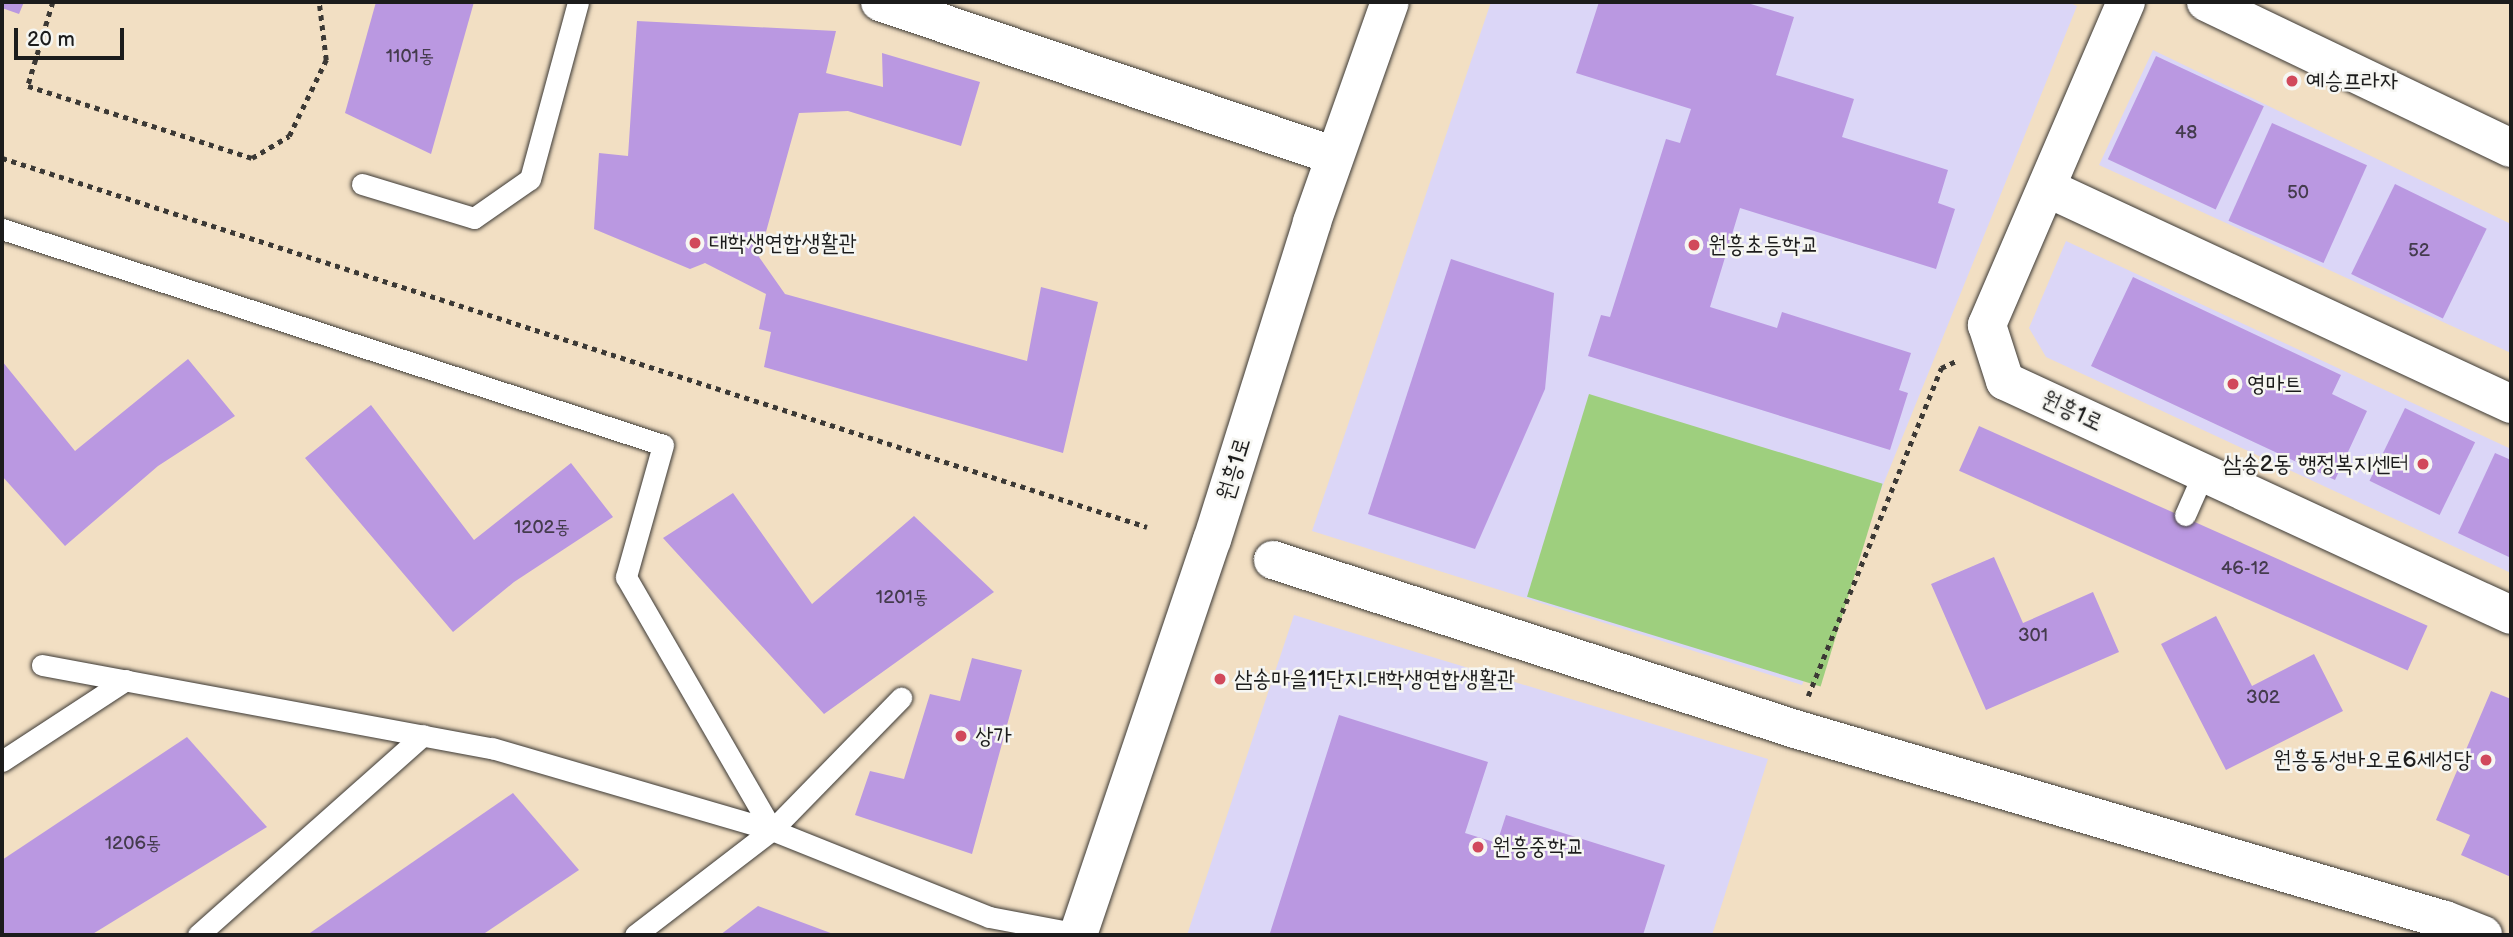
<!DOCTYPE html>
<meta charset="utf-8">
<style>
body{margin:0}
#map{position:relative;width:2513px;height:937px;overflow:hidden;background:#f2dfc3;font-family:"Balsamiq Sans","Poor Story",sans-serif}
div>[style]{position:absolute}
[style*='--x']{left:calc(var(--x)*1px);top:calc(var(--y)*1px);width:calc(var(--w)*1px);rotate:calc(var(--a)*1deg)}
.built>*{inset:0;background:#dbd6f7}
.green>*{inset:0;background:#9ecf7e;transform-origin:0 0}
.building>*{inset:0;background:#ba98e1;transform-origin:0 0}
.path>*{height:4.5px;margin-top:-2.25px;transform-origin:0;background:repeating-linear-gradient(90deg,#3c3935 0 5px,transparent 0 10px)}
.roads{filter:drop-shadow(0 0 2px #3c3935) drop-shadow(0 0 2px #3c3935)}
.lane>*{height:21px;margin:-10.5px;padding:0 10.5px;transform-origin:10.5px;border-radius:10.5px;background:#fff}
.street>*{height:38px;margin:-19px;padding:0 19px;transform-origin:19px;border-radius:19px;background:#fff}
.secondary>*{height:38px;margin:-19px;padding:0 19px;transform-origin:19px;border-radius:19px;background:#fff}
.dots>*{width:19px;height:19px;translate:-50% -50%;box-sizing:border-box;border:4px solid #f6f6f2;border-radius:50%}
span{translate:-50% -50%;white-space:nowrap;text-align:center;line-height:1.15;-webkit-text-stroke:5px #f6f6f2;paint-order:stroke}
.number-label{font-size:19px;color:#443b4d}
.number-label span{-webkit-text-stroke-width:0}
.poi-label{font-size:23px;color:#1c1c1c}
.left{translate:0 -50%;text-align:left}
.right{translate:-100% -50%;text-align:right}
.street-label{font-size:23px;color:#1c1c1c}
.frame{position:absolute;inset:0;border:4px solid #1c1c1c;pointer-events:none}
.scale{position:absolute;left:14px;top:28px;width:110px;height:32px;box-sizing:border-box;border:4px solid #1c1c1c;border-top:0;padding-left:9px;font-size:21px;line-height:24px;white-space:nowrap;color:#1c1c1c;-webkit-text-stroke:5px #f6f6f2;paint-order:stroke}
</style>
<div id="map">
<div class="built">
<i style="clip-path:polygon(1491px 2px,2068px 2px,2077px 6px,1802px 685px,1312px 531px)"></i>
<i style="clip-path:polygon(2153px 50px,2511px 224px,2511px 353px,2099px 165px)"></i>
<i style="clip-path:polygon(2066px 241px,2511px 449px,2511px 573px,2046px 357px,2029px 328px)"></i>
<i style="clip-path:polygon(1294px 615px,1768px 759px,1712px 935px,1187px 935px)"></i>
</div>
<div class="green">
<i style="left:1589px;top:394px;width:307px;height:212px;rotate:17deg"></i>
</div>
<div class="building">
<i style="clip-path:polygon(2px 2px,24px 2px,19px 14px,2px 8px)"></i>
<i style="clip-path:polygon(376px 2px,474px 2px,431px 154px,345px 113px)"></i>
<i style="clip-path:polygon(1599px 2px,1744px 2px,1794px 17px,1776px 75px,1854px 99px,1842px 137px,1948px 170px,1938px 203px,1955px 209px,1936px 269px,1740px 208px,1710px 307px,1777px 328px,1782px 312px,1911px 353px,1899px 390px,1908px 393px,1890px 450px,1588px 356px,1601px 315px,1610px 317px,1666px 139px,1680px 143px,1691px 109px,1576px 73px)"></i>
<i style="clip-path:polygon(637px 21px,836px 31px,826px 73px,883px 87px,882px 53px,980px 82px,961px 146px,848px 111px,799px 113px,759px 257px,785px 294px,1027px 361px,1041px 287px,1098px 302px,1063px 453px,764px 367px,771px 332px,759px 329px,766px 294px,705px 263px,690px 269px,594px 229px,599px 153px,628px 156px)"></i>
<i style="left:2156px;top:56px;width:119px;height:114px;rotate:25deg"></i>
<i style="left:2272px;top:123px;width:104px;height:107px;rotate:24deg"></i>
<i style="left:2395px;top:184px;width:102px;height:100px;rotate:26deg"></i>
<i style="clip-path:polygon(1451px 259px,1554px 293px,1545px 389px,1475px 549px,1368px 514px)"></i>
<i style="clip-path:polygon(2133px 277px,2341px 375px,2332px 394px,2367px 411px,2335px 480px,2091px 366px)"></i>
<i style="clip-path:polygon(188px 359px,235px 416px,158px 466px,65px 546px,2px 476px,2px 361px,75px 451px)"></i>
<i style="clip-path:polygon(371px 405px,474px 540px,571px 463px,613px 517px,514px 582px,453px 632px,305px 458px)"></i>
<i style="left:2405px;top:408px;width:78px;height:81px;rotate:26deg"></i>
<i style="left:1979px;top:426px;width:491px;height:49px;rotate:24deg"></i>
<i style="clip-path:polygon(2495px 453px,2511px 460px,2511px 558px,2458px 533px)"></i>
<i style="clip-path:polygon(733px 493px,812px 604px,914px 516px,994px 592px,824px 714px,663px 538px)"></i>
<i style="clip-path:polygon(1994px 557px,2023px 623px,2093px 592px,2119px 652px,1986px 710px,1931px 584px)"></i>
<i style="clip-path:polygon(2216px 616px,2252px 686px,2314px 654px,2343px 711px,2226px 770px,2161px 644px)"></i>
<i style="clip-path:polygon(972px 658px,1022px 670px,972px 854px,855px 815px,870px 771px,904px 779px,930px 694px,960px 701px)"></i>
<i style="clip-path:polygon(2491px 691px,2511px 699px,2511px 877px,2461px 855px,2470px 835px,2436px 820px)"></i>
<i style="clip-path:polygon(1339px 715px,1488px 762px,1465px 833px,1497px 843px,1506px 815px,1665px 865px,1643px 935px,1270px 933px)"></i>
<i style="clip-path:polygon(187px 737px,267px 827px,91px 935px,2px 935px,2px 860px)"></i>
<i style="clip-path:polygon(513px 793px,579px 870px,482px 935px,307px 935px)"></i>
<i style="clip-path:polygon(758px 906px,836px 935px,720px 935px)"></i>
</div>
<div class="path">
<i style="--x:53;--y:2;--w:88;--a:106.6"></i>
<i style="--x:28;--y:86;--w:235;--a:17.8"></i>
<i style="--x:252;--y:158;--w:43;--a:-30.7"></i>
<i style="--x:289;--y:136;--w:85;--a:-64"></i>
<i style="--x:326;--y:60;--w:58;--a:-96.9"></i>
<i style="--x:2;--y:158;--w:1203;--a:17.86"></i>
<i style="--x:1808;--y:696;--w:354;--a:-67.9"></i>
<i style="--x:1941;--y:368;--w:19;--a:-25"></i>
</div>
<div class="roads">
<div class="lane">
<i style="--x:362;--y:184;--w:117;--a:16.9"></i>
<i style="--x:474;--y:218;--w:68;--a:-34.9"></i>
<i style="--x:530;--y:179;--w:183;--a:-74.8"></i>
<i style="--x:2;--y:229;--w:695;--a:18.1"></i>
<i style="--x:663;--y:445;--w:137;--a:105.7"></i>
<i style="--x:626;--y:577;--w:292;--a:60"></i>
<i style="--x:2185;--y:515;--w:47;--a:-66.2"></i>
<i style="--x:42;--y:665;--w:458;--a:10.5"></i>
<i style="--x:492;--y:748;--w:292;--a:16.3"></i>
<i style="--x:772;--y:830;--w:234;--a:21.8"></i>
<i style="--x:989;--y:917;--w:92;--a:10.7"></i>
<i style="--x:2;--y:761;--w:148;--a:-33.2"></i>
<i style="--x:198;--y:935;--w:301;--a:-41.6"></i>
<i style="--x:635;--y:935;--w:173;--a:-37.5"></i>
<i style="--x:772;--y:830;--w:185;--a:-45.7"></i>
</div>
<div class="street">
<i style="--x:880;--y:2;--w:480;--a:18.7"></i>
<i style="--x:2126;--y:2;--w:352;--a:113.3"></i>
<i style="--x:1987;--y:325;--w:59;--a:72.2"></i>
<i style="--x:2005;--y:381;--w:557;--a:24.82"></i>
<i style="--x:2047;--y:188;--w:512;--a:24.96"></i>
<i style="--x:1273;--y:560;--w:549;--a:17.94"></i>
<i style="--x:1795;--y:729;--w:677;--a:16.38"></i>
<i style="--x:2445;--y:920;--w:41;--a:21.5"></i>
</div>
<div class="secondary">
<i style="--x:2206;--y:2;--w:338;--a:25.6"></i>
<i style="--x:1078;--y:935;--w:417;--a:-71.3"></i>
<i style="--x:1212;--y:540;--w:333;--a:-72.5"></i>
<i style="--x:1312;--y:222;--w:233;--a:-70.5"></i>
</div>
</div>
<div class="dots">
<i style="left:2292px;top:81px;background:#d1495b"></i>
<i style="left:695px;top:243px;background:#d1495b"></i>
<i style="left:1694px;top:245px;background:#d1495b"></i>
<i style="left:2233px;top:384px;background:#d1495b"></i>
<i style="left:2423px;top:464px;background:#d1495b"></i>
<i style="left:1220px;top:679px;background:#d1495b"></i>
<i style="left:961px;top:736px;background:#d1495b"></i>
<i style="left:2486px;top:760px;background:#d1495b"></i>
<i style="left:1478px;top:847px;background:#d1495b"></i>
</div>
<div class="number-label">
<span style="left:410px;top:57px">1101동</span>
<span style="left:2186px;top:133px">48</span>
<span style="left:2298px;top:193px">50</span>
<span style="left:2419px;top:251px">52</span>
<span style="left:542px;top:528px">1202동</span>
<span style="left:2245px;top:569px">46-12</span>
<span style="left:902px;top:598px">1201동</span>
<span style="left:2033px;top:636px">301</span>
<span style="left:2263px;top:698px">302</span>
<span style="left:133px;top:844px">1206동</span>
</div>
<div class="poi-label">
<span class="left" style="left:2306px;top:81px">예승프라자</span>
<span class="left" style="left:709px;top:243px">대학생연합생활관</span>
<span class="left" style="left:1708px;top:245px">원흥초등학교</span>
<span class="left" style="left:2247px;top:384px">영마트</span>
<span class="right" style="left:2409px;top:464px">삼송2동 행정복지센터</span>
<span class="left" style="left:1234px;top:679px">삼송마을11단지.대학생연합생활관</span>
<span class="left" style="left:975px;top:736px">상가</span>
<span class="right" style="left:2472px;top:760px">원흥동성바오로6세성당</span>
<span class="left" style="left:1492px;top:847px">원흥중학교</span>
</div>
<div class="street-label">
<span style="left:2072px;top:411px;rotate:25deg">원흥1로</span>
<span style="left:1234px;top:469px;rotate:-73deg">원흥1로</span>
</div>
<div class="frame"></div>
<div class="scale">20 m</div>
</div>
